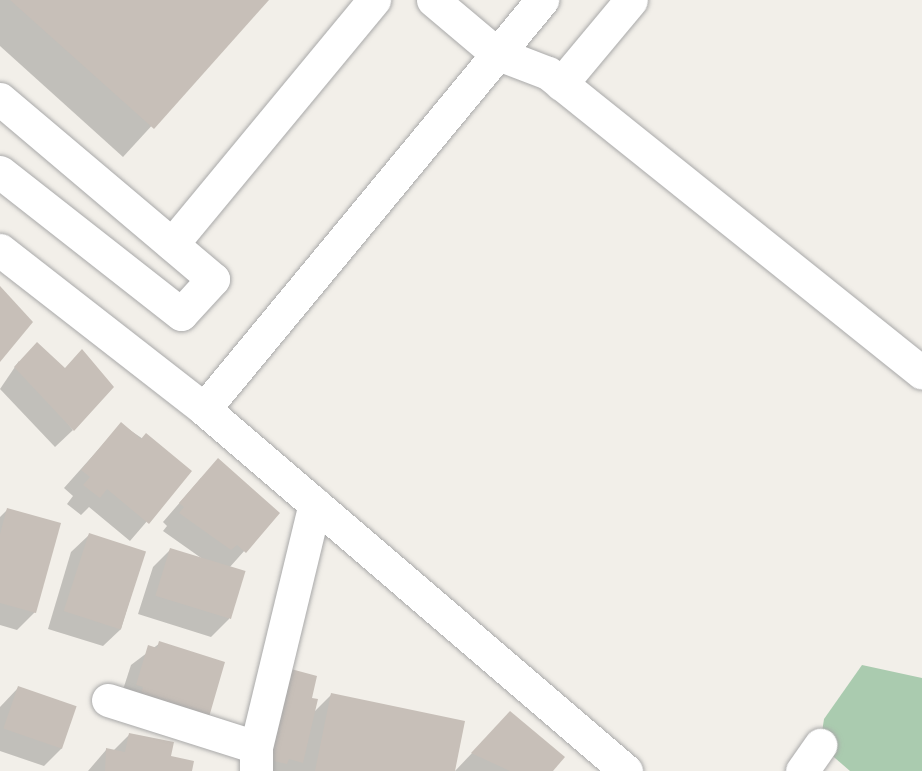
<!DOCTYPE html>
<style>
body{margin:0}
#map{position:relative;width:922px;height:771px;overflow:hidden;background:#f2efe9;font-family:Signika,sans-serif}
div>[style]{position:absolute}
[style*='--x']{left:calc(var(--x)*1px);top:calc(var(--y)*1px);width:calc(var(--w)*1px);rotate:calc(var(--a)*1deg)}
.cemetery>*{inset:0;background:#aacbaf}
.shadow>*{inset:0;background:#0003}
.building>*{inset:0;background:#c7bfb8;transform-origin:0 0}
.roads{filter:drop-shadow(0 0 2px #a9a9a9) drop-shadow(0 0 2px #a9a9a9)}
.minor>*{height:33px;margin:-16.5px;padding:0 16.5px;transform-origin:16.5px;border-radius:16.5px;background:#fff}
span{translate:-50% -50%;white-space:nowrap;text-align:center;line-height:1.15;-webkit-text-stroke:6px #fff;paint-order:stroke}
</style>
<div id="map">
<div class="cemetery">
<i style="clip-path:polygon(862px 665px,922px 678px,922px 771px,850px 771px,820px 745px,824px 719px)"></i>
</div>
<div class="shadow">
<i style="clip-path:polygon(0 0,267px 0,123px 157px,0 46px)"></i>
<i style="clip-path:polygon(19px 361px,73px 430px,55px 447px,0 389px)"></i>
<i style="clip-path:polygon(121px 424px,190px 471px,130px 541px,89px 507px,81px 515px,67px 504px,73px 496px,64px 488px)"></i>
<i style="clip-path:polygon(201px 478px,278px 513px,229px 568px,229px 619px,211px 637px,138px 614px,153px 567px,171px 549px,204px 560px,163px 531px,167px 526px,163px 522px)"></i>
<i style="clip-path:polygon(7px 510px,35px 612px,17px 630px,0 625px,0 517px)"></i>
<i style="clip-path:polygon(89px 535px,144px 552px,121px 629px,103px 646px,48px 629px,71px 552px)"></i>
<i style="clip-path:polygon(160px 643px,224px 663px,119px 702px,131px 665px)"></i>
<i style="clip-path:polygon(18px 688px,62px 748px,44px 766px,0 751px,0 707px)"></i>
<i style="clip-path:polygon(331px 695px,453px 771px,254px 771px,311px 699px,313px 713px)"></i>
<i style="clip-path:polygon(493px 731px,551px 771px,455px 771px)"></i>
<i style="clip-path:polygon(129px 735px,169px 758px,192px 771px,88px 771px,106px 750px,113px 751px)"></i>
</div>
<div class="building">
<i style="clip-path:polygon(10px 0,269px 0,154px 129px)"></i>
<i style="clip-path:polygon(0 286px,33px 322px,0 362px)"></i>
<i style="clip-path:polygon(37px 342px,65px 368px,82px 349px,114px 387px,74px 431px,14px 367px)"></i>
<i style="clip-path:polygon(121px 422px,141px 439px,146px 433px,192px 471px,149px 524px,107px 489px,100px 498px,83px 485px,90px 477px,81px 470px)"></i>
<i style="clip-path:polygon(218px 458px,280px 513px,246px 553px,237px 545px,231px 550px,179px 513px,184px 507px,179px 503px)"></i>
<i style="clip-path:polygon(7px 508px,61px 523px,36px 613px,0 603px,0 534px)"></i>
<i style="left:89px;top:533px;width:60px;height:82px;rotate:18deg"></i>
<i style="left:170px;top:548px;width:79px;height:50px;rotate:17deg"></i>
<i style="clip-path:polygon(159px 641px,225px 662px,209px 717px,140px 696px,143px 687px,136px 685px,148px 645px,157px 648px)"></i>
<i style="clip-path:polygon(291px 669px,317px 676px,312px 698px,318px 699px,303px 763px,289px 759px,287px 764px,274px 761px,271px 753px)"></i>
<i style="left:18px;top:686px;width:62px;height:45px;rotate:19deg"></i>
<i style="clip-path:polygon(331px 693px,465px 721px,455px 771px,315px 771px)"></i>
<i style="clip-path:polygon(510px 711px,565px 757px,553px 771px,510px 771px,471px 753px)"></i>
<i style="clip-path:polygon(129px 733px,174px 742px,171px 756px,194px 761px,192px 771px,105px 771px,106px 748px,125px 752px)"></i>
</div>
<div class="roads">
<div class="minor">
<i style="--x:433;--y:0;--w:82;--a:40.1"></i>
<i style="--x:496;--y:53;--w:56;--a:21"></i>
<i style="--x:548;--y:73;--w:479;--a:38.7"></i>
<i style="--x:561;--y:84;--w:109;--a:-50.2"></i>
<i style="--x:0;--y:99;--w:279;--a:40.2"></i>
<i style="--x:213;--y:279;--w:47;--a:132.4"></i>
<i style="--x:181;--y:314;--w:230;--a:-141.9"></i>
<i style="--x:172;--y:244;--w:317;--a:-50.4"></i>
<i style="--x:0;--y:250;--w:259;--a:37.9"></i>
<i style="--x:204;--y:409;--w:556;--a:40.62"></i>
<i style="--x:204;--y:409;--w:531;--a:-50.43"></i>
<i style="--x:108;--y:700;--w:155;--a:17.6"></i>
<i style="--x:256;--y:771;--w:24;--a:-90"></i>
<i style="--x:256;--y:747;--w:250;--a:-76.4"></i>
<i style="--x:802;--y:771;--w:32;--a:-55"></i>
</div>
</div>
</div>
